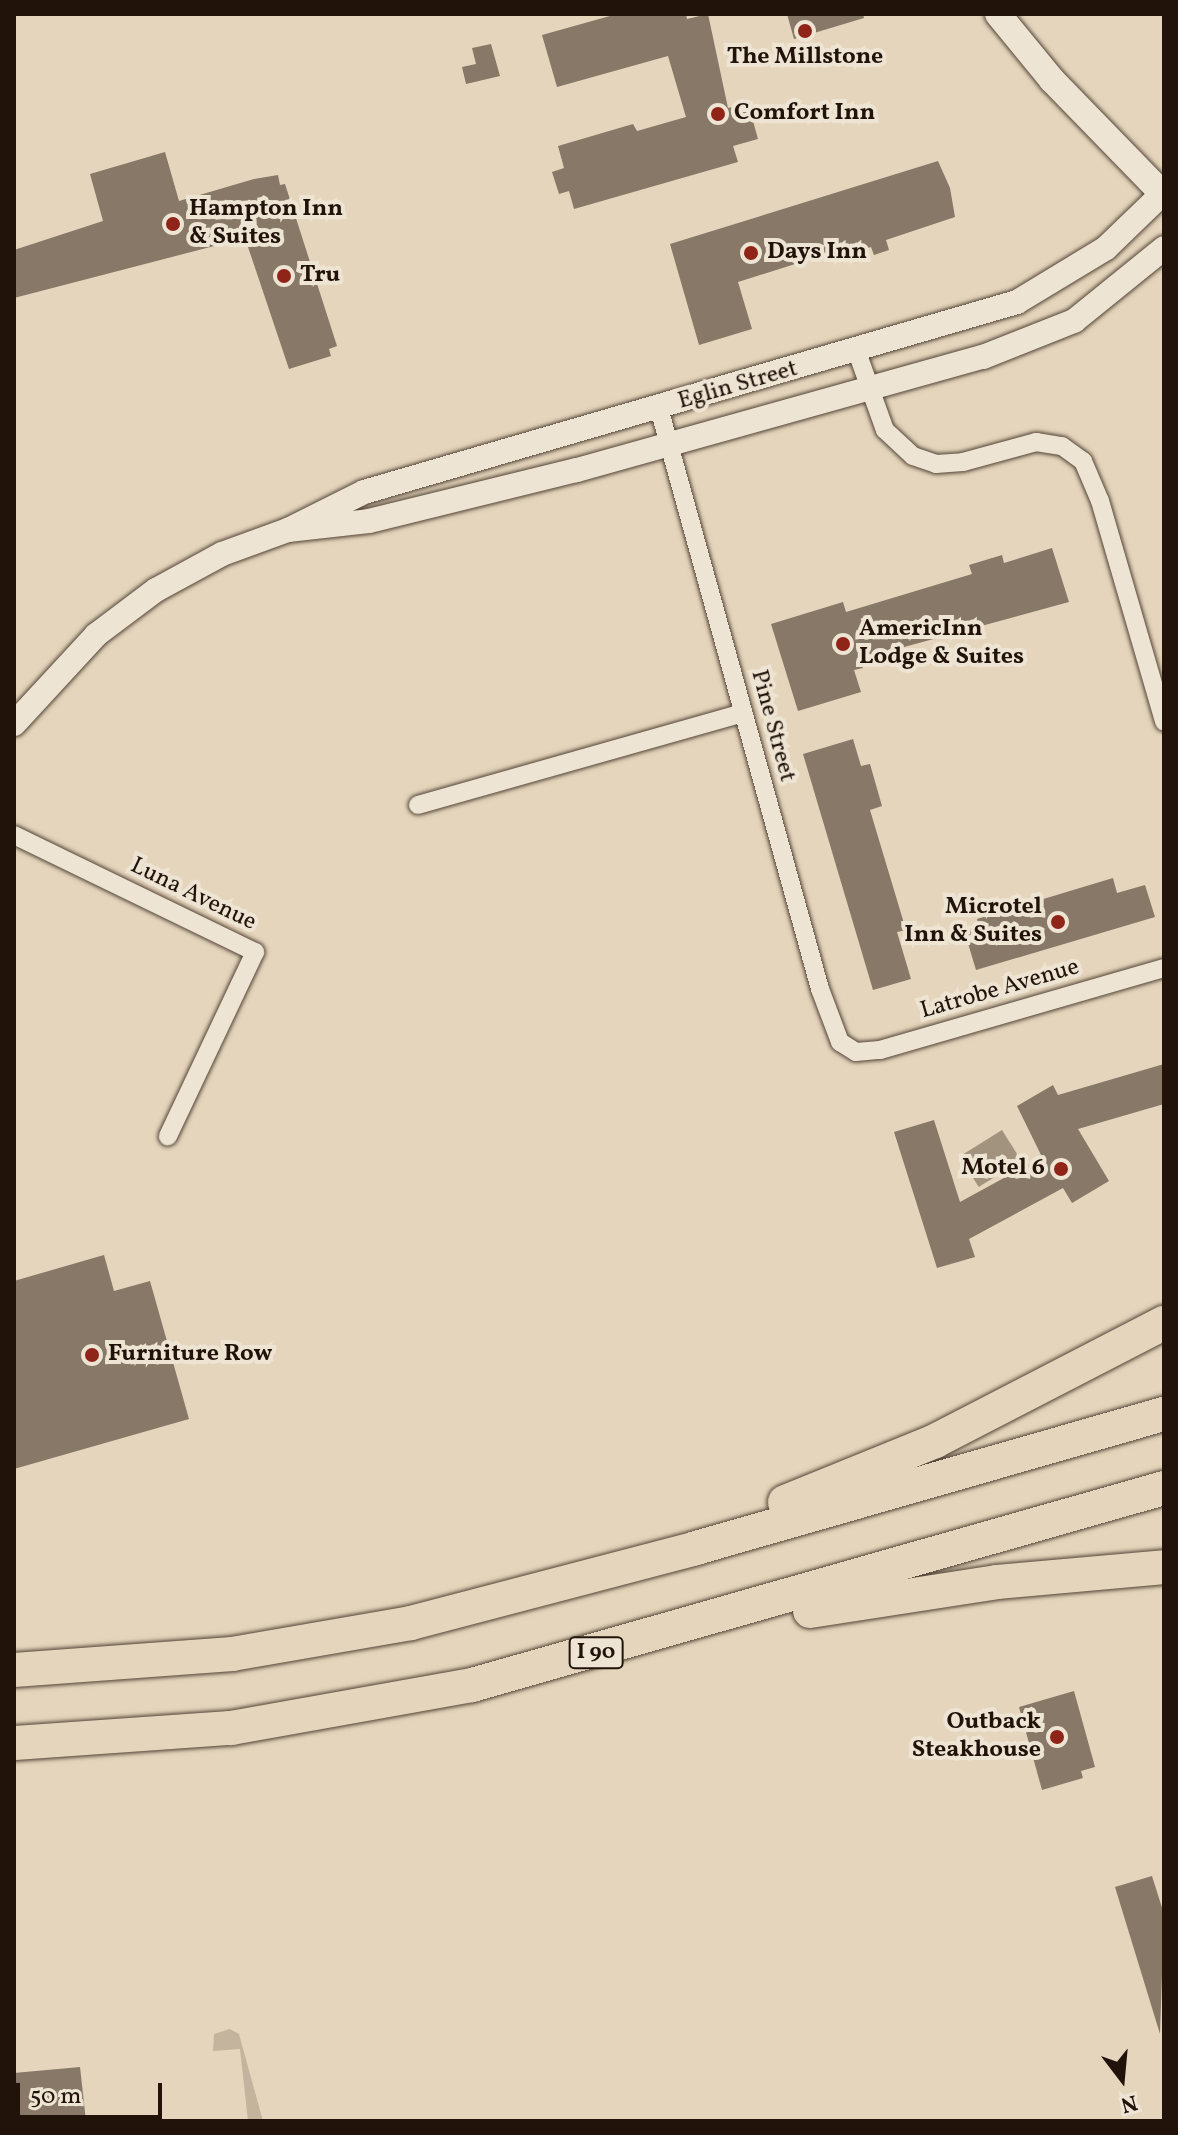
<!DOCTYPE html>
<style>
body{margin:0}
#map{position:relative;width:1178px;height:2135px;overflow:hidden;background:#e5d5bc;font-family:Vollkorn,serif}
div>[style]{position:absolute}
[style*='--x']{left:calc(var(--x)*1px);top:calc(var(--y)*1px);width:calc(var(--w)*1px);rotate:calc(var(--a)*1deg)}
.green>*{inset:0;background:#c4b49e}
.water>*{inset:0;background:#a2937f;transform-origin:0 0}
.building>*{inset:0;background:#877867}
.roads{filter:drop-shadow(0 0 2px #524436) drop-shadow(0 0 2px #524436)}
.minor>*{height:18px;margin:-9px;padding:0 9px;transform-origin:9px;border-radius:9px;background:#eee4d3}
.tertiary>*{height:24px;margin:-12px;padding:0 12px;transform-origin:12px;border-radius:12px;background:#eee4d3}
.secondary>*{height:26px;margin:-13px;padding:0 13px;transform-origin:13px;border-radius:13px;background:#eee4d3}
.motorway>*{height:34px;margin:-17px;padding:0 17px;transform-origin:17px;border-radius:17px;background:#e5d5bc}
.dots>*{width:22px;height:22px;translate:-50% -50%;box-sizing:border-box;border:4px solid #eee4d3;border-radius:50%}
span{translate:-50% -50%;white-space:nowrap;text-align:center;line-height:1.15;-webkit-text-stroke:8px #eee4d3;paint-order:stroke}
.shield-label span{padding:2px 6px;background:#eee4d3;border:2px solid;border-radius:6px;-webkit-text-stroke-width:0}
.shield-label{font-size:22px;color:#21130a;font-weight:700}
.poi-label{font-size:24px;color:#21130a;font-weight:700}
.left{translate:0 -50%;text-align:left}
.right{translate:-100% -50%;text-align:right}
.street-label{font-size:24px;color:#21130a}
.frame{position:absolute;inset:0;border:16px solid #21130a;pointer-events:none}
.north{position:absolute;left:1082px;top:2039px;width:80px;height:80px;-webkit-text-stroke:6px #eee4d3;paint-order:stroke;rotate:164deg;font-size:22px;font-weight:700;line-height:32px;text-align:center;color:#21130a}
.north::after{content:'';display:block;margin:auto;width:28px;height:36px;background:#21130a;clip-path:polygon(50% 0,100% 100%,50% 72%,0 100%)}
.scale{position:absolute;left:16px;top:2083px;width:146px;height:36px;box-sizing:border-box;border:4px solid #21130a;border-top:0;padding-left:10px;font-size:24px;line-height:28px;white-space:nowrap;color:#21130a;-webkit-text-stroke:6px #eee4d3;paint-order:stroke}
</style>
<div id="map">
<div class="green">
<i style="clip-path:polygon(230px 2029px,239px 2034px,263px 2121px,248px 2121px,240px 2049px,213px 2051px,214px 2034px)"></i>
</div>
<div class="water">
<i style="left:1002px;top:1130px;width:36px;height:50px;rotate:58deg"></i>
</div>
<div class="building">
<i style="clip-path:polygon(617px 14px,686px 14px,687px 19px,708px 14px,728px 108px,748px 103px,758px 139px,733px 146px,738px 162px,574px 209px,569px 191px,559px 194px,552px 172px,564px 168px,558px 146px,633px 124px,637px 131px,686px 117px,668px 56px,557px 87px,542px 35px)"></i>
<i style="clip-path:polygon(787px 14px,863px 14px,864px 18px,794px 39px)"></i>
<i style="clip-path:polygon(491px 44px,500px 76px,466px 84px,462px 67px,476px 64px,472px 48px)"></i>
<i style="clip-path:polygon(165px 152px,179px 201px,254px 179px,278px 175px,280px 185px,285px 184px,337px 346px,329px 349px,331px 356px,289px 369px,245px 238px,14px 298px,14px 250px,103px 221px,90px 174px)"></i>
<i style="clip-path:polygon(938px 161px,950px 188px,955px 217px,886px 240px,889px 250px,874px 255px,871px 247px,854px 252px,852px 246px,738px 282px,752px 329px,699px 345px,670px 244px)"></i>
<i style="clip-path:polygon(1052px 548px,1069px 602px,860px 659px,863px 668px,854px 670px,861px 692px,798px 711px,771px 624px,843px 602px,846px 612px,972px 574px,969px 565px,1002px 555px,1004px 563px)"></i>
<i style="clip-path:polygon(853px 739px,861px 766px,870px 764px,882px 806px,870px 810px,906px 930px,897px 932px,911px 979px,873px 990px,803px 754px)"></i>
<i style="clip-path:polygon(1113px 878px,1117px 893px,1145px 885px,1155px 917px,976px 970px,964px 930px,979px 926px,977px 919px)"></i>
<i style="clip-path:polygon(1164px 1064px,1164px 1104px,1078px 1129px,1109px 1181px,1072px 1203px,1063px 1188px,969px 1239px,975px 1257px,937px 1268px,894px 1132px,934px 1120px,960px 1202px,1042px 1157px,1017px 1106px,1053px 1085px,1058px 1095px)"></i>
<i style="clip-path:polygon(104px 1255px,114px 1291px,150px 1281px,189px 1419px,14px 1469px,14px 1281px)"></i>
<i style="clip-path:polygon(1074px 1691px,1095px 1767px,1081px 1771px,1083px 1778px,1042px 1790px,1019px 1707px)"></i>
<i style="clip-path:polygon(1152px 1876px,1164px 1914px,1160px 2034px,1115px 1887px)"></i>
<i style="clip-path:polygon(80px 2067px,86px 2121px,14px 2121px,14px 2073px)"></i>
</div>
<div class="roads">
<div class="minor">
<i style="--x:857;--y:352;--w:83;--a:70.3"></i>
<i style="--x:885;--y:430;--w:38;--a:43"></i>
<i style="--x:913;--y:456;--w:24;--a:19"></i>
<i style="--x:936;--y:464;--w:27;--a:-4"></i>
<i style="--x:963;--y:462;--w:76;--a:-15.3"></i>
<i style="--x:1036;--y:442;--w:26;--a:9"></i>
<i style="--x:1062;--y:446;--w:26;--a:36"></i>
<i style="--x:1083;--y:461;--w:43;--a:67"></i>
<i style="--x:1100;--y:501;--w:230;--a:73.8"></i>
<i style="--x:659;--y:408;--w:603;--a:74.51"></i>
<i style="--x:820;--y:989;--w:57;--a:69.3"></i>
<i style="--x:840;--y:1042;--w:19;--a:32"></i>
<i style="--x:856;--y:1052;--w:24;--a:-5"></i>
<i style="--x:880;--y:1050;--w:296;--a:-16.1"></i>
<i style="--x:418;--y:805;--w:338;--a:-15.8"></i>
<i style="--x:14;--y:835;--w:268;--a:25.9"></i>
<i style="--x:255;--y:952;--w:204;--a:115.3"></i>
</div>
<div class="tertiary">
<i style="--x:288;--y:530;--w:81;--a:-6.3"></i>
<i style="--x:369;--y:521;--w:214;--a:-13.8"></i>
<i style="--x:577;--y:470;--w:421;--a:-15.6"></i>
<i style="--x:983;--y:357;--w:98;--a:-21.6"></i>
<i style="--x:1074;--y:321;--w:116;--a:-39"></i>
<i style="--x:14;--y:724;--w:121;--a:-47.3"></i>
<i style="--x:96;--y:635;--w:75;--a:-36.9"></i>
<i style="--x:156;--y:590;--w:75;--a:-28.6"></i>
<i style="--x:222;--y:554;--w:70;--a:-20"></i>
<i style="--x:288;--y:530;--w:85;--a:-26.6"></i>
<i style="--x:364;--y:492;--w:680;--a:-16.22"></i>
<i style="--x:1017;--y:302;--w:104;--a:-31.2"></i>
<i style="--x:1106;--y:248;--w:79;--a:-44"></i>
</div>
<div class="secondary">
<i style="--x:998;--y:14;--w:85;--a:50.7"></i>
<i style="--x:1052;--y:80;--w:161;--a:45.8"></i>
</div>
<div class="motorway">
<i style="--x:785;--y:1502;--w:162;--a:-22.1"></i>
<i style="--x:935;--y:1441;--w:258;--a:-27.3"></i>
<i style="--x:810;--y:1611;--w:189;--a:-8.8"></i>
<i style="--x:997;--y:1582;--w:168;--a:-5.1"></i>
<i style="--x:14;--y:1670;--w:219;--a:-4.2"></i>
<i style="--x:232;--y:1654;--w:182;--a:-9.8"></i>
<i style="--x:411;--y:1623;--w:295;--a:-14.7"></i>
<i style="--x:696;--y:1548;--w:487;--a:-16"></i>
<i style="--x:14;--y:1743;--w:218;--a:-4"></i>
<i style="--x:231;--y:1728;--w:245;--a:-10.1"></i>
<i style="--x:472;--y:1685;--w:719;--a:-15.89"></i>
</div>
</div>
<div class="dots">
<i style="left:805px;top:31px;background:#8f2418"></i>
<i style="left:718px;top:114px;background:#8f2418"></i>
<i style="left:173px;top:224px;background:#8f2418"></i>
<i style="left:751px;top:253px;background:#8f2418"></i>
<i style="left:284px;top:276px;background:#8f2418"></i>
<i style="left:843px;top:644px;background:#8f2418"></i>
<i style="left:1058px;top:922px;background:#8f2418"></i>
<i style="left:1061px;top:1169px;background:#8f2418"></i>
<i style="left:92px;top:1355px;background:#8f2418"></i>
<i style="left:1057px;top:1737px;background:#8f2418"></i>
</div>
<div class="shield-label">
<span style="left:596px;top:1653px">I 90</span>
</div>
<div class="poi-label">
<span style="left:805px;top:58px">The Millstone</span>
<span class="left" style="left:734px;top:114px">Comfort Inn</span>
<span class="left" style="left:189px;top:224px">Hampton Inn<br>&amp; Suites</span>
<span class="left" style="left:767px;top:253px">Days Inn</span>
<span class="left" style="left:300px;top:276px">Tru</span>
<span class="left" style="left:859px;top:644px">AmericInn<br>Lodge &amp; Suites</span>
<span class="right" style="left:1042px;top:922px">Microtel<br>Inn &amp; Suites</span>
<span class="right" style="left:1045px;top:1169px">Motel 6</span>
<span class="left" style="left:108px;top:1355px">Furniture Row</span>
<span class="right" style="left:1041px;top:1737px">Outback<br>Steakhouse</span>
</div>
<div class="street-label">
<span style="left:738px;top:386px;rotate:-16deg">Eglin Street</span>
<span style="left:772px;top:726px;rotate:75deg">Pine Street</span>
<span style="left:193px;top:895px;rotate:26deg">Luna Avenue</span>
<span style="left:1000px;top:990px;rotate:-16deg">Latrobe Avenue</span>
</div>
<div class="frame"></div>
<div class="north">N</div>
<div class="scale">50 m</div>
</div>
